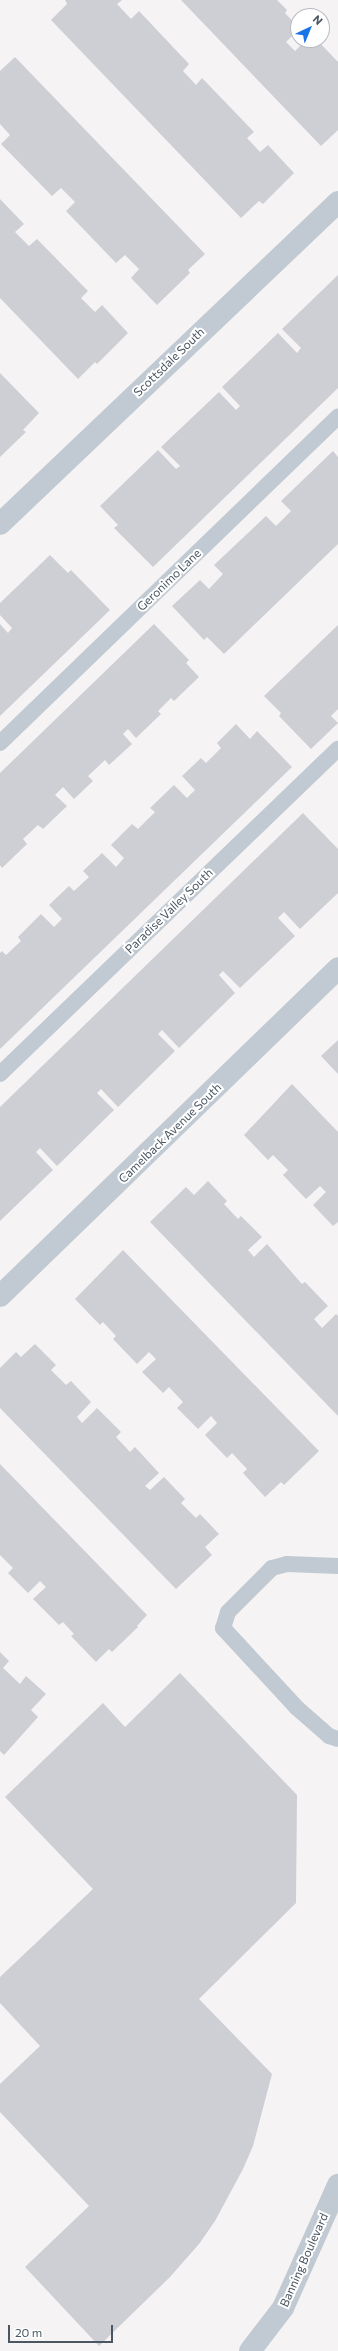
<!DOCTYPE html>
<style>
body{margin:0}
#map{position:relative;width:338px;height:2351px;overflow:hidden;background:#f5f3f3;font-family:Commissioner,sans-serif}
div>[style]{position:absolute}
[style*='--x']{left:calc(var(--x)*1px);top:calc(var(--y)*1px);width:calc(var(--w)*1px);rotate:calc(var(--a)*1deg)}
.building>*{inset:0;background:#cdcfd5}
.service>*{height:16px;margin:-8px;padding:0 8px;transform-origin:8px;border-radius:8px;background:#c1cad2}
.minor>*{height:22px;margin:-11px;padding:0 11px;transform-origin:11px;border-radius:11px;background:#c1cad2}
.tertiary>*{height:22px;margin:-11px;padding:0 11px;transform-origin:11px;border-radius:11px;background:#c1cad2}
span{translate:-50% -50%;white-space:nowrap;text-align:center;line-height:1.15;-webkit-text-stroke:4px #fff;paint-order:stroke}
.street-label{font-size:12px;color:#4a5661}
.north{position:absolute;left:290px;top:8px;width:40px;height:40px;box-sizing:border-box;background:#fff;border:1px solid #b7bbc0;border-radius:50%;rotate:44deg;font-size:11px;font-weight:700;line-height:16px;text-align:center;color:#4a5661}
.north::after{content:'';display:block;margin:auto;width:14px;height:18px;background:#1a73e8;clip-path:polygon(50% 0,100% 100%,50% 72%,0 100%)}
.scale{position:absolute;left:8px;top:2325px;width:105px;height:18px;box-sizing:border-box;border:2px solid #4a5661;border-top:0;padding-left:5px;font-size:12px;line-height:14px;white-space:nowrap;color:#4a5661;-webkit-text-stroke:3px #fff;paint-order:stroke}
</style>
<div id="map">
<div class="building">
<i style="clip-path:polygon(65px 0,122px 0,117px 4px,131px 19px,139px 11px,189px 64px,183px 71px,196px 85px,202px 78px,254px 132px,247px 138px,260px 152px,268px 145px,294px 173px,263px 204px,259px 201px,241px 218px,51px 20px,67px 4px)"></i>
<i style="clip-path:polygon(181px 0,277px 0,287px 10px,285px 13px,298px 27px,298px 30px,286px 42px,295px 51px,306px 40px,317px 40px,338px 62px,338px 130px,321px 146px)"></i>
<i style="clip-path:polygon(15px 57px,205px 254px,188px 270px,190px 273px,157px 305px,131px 278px,139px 269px,125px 255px,116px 263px,66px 211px,75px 202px,61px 188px,52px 196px,1px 144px,10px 135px,0 124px,0 71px)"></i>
<i style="clip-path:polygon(0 199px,24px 224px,15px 232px,29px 246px,37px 239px,88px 291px,81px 298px,95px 312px,102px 305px,128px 333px,97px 364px,95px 362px,78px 379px,0 298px)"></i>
<i style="clip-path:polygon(338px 275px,338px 388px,153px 567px,114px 528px,118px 525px,100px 506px,158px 450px,176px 469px,180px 466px,161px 447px,219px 392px,236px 410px,240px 406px,222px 387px,278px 333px,297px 353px,301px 348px,282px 329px)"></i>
<i style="clip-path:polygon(0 373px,39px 413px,23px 430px,26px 432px,0 457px)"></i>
<i style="clip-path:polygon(333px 451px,338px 457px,338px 544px,224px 654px,207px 637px,204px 640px,172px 606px,200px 580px,209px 589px,223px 574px,214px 565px,266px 516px,276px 526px,291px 511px,281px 501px)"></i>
<i style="clip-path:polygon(50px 555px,68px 573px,71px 570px,110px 610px,0 716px,0 624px,8px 633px,12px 628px,0 615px,0 603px)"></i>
<i style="clip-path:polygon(154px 624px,189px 660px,186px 663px,199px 677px,174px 701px,171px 698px,158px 711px,161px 714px,136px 738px,128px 729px,123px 734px,132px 744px,109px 765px,105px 760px,88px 776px,93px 781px,74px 799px,63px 787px,55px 795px,67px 806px,43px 829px,38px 825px,23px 839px,27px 844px,2px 868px,0 865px,0 773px)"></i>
<i style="clip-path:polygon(338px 625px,338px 709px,331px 716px,338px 723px,311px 749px,279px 716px,281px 713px,264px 696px)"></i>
<i style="clip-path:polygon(236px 724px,250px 739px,257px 731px,292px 767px,0 1049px,0 953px,2px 951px,6px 955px,21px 941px,18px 937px,41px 914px,54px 927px,62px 919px,49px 905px,69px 886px,74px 891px,89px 877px,83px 871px,102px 853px,116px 867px,124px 858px,111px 845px,132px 824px,138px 829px,155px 812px,150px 808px,174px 785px,187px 798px,195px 790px,182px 776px,201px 758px,206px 763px,221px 748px,217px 743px)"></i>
<i style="clip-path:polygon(303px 813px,338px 849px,338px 893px,300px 929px,284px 912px,278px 918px,295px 936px,240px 988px,223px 971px,219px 975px,235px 993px,179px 1048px,162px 1030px,158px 1034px,175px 1051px,118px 1107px,101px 1089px,97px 1093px,114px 1110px,57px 1166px,40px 1148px,36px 1152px,53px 1170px,0 1221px,0 1107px)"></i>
<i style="clip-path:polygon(338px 1040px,338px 1074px,321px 1056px)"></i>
<i style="clip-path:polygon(292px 1084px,338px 1132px,338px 1222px,333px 1226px,313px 1205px,326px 1192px,320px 1186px,306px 1199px,283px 1175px,288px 1170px,273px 1155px,268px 1160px,244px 1135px)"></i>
<i style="clip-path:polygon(208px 1181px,227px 1201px,224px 1204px,238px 1219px,241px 1216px,262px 1237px,248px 1250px,254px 1257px,267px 1244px,302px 1284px,305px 1282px,328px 1306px,314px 1319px,322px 1328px,336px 1314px,338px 1316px,338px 1416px,150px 1222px,186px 1187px,194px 1195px)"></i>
<i style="clip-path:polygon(123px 1250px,319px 1451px,284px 1485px,281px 1482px,265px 1497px,243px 1473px,247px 1469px,232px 1453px,227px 1458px,205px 1435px,217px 1423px,211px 1416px,198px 1429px,177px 1408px,183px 1402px,169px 1387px,163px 1393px,142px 1372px,156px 1359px,149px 1352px,137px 1364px,113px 1339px,116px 1336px,103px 1322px,100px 1325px,75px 1299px)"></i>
<i style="clip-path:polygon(35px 1344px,56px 1365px,51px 1370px,66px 1385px,71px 1381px,91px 1402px,77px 1417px,82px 1423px,97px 1408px,121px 1432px,116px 1437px,130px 1452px,135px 1447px,159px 1473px,145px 1486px,150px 1490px,164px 1477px,185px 1499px,181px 1503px,196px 1518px,200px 1514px,219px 1534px,205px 1547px,212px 1555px,176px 1589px,0 1408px,0 1368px,16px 1352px,21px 1357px)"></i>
<i style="clip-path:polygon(0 1464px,147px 1615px,137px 1626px,138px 1627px,112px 1652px,109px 1649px,96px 1662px,71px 1636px,74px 1634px,63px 1622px,59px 1625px,33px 1599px,46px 1587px,40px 1581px,28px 1593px,8px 1573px,13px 1568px,0 1555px)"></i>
<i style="clip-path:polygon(0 1652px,9px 1661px,3px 1668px,20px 1684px,26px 1676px,46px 1694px,31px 1710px,38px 1717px,4px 1755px,0 1751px)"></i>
<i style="clip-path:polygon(180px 1673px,297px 1795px,296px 1903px,199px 1999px,272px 2074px,253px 2146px,243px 2169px,215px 2221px,199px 2244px,170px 2277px,99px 2346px,25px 2267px,89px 2206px,0 2112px,0 2084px,40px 2046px,0 2003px,0 1977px,93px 1889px,5px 1797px,103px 1703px,125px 1727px)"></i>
</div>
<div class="service">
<i style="--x:0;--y:743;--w:470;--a:-44"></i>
<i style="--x:0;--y:1074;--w:469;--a:-43.9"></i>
<i style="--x:338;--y:1566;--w:51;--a:-177.8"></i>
<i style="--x:287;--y:1564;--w:16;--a:165"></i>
<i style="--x:272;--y:1568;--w:62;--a:135"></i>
<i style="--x:228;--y:1612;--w:17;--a:107"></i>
<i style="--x:223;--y:1628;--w:109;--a:47.2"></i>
<i style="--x:297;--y:1708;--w:43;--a:41.2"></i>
<i style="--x:329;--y:1736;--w:9;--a:18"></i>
</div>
<div class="minor">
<i style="--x:0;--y:524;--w:467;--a:-43.6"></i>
<i style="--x:0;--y:1296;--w:471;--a:-44.1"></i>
</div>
<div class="tertiary">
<i style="--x:250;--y:2351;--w:54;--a:-52.5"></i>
<i style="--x:283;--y:2308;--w:135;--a:-65.9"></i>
</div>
<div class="street-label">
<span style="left:169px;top:362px;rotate:-44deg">Scottsdale South</span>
<span style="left:169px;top:580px;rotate:-44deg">Geronimo Lane</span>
<span style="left:169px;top:911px;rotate:-44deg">Paradise Valley South</span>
<span style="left:170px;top:1133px;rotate:-44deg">Camelback Avenue South</span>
<span style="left:304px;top:2260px;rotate:-66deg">Banning Boulevard</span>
</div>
<div class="north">N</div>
<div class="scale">20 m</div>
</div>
